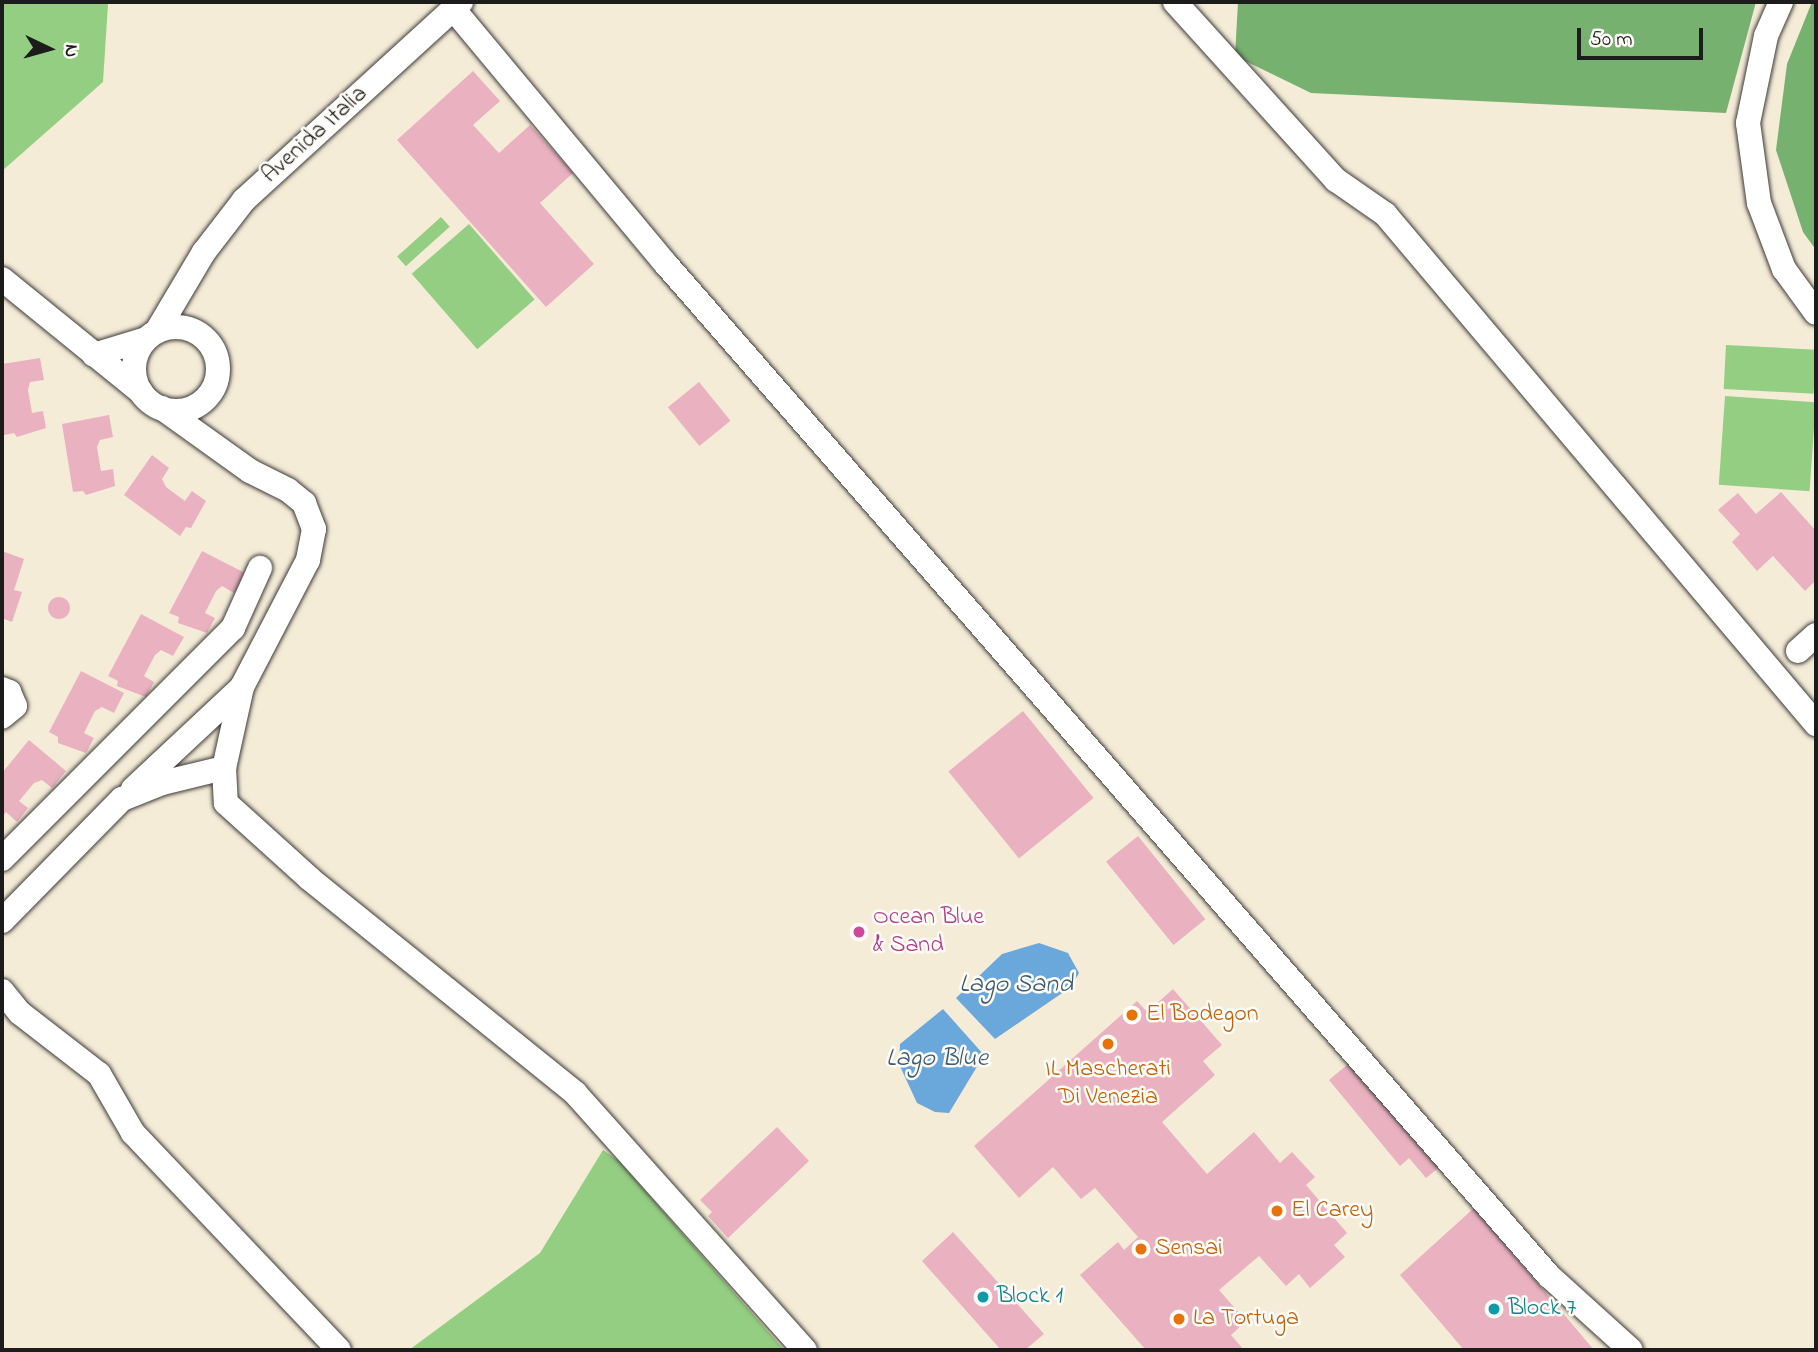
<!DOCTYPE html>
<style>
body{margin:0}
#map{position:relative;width:1818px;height:1352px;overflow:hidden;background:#f5ecd8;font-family:"Indie Flower",sans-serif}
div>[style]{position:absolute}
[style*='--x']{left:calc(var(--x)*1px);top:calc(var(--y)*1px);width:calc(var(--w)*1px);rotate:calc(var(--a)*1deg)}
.green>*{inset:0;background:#94ce82;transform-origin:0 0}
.forest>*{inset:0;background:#77b170}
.water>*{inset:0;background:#6aa8dc}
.building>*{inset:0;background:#eab1c1;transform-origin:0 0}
.round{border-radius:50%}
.roads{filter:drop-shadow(0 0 2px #3d3b38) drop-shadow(0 0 2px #3d3b38)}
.minor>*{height:24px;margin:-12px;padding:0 12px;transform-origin:12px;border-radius:12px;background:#fff}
.minor>.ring{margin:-12px;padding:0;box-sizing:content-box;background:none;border:24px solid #fff;border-radius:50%}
.dots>*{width:19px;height:19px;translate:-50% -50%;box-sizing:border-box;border:4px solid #fdfcf7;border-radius:50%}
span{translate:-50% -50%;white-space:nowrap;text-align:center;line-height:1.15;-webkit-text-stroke:5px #fdfcf7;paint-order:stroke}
.street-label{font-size:24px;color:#1c1c1c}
.hotel-label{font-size:24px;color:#b23c85}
.left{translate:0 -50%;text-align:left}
.food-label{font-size:24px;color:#c56008}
.culture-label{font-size:24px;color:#0d838f}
.water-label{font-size:26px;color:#3f5b72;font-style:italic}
.frame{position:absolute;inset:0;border:4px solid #1c1c1c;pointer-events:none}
.north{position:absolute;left:14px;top:14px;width:70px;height:70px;-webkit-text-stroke:5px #fdfcf7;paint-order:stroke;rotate:95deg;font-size:19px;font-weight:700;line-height:28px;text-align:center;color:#1c1c1c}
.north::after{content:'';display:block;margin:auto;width:24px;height:32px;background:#1c1c1c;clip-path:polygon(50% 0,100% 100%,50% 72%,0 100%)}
.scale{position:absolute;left:1577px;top:28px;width:126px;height:32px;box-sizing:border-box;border:4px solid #1c1c1c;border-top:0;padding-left:9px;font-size:21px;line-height:24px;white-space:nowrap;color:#1c1c1c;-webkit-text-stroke:5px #fdfcf7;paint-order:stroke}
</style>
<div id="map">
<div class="green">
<i style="clip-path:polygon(2px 2px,108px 4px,103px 82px,2px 171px)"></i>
<i style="left:441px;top:217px;width:13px;height:59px;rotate:48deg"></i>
<i style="left:469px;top:224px;width:100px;height:76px;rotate:49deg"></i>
<i style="left:1726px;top:345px;width:90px;height:44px;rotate:3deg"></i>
<i style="left:1725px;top:396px;width:91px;height:89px;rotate:4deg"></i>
<i style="clip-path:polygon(603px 1150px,619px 1161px,784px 1350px,409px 1350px,540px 1253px)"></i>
</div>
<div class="forest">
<i style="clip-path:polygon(1238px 2px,1756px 2px,1726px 113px,1311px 93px,1235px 56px)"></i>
<i style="clip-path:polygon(1812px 2px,1816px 2px,1816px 250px,1803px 232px,1776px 150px,1787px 64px)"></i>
</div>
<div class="water">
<i style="clip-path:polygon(1039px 943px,1068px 953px,1079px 973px,1071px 987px,995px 1039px,956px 998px,1002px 954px)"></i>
<i style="clip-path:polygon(943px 1009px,984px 1055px,949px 1113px,935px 1112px,917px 1103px,899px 1064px,900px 1044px)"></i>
</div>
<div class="building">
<i style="clip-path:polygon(473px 71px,500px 101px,473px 125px,499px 153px,530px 125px,573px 173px,540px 203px,594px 264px,546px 307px,397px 140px)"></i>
<i style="clip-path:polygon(40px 358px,44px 380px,30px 382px,28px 390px,32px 413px,43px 411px,46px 428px,17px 437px,14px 433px,4px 435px,2px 364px)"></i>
<i style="left:699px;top:382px;width:50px;height:40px;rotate:51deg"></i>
<i style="clip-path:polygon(109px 415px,113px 437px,100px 440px,97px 447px,101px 471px,113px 469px,115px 486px,86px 495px,83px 491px,73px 492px,62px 424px)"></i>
<i style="clip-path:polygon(152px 455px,169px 468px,162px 479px,166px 487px,185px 501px,192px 491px,206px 501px,191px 528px,186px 527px,180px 536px,124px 495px)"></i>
<i style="clip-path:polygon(1781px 492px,1816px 531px,1816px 580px,1805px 591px,1773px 556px,1757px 571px,1732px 542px,1740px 534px,1718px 510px,1738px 493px,1756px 514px)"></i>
<i style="clip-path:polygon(2px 551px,24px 559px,14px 590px,22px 592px,12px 622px,2px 618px)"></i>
<i style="clip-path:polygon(202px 551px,245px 573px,234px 593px,222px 586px,216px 591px,205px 613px,215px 618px,207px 633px,178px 623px,179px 617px,169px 613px)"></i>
<i class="round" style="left:48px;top:597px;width:22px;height:22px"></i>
<i style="clip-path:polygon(141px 614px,184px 637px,173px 656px,161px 650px,155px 655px,144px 676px,154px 682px,146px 697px,117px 686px,118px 681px,108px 676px)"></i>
<i style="clip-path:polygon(81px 671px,124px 693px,114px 713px,102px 707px,95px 711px,84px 733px,94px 738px,86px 753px,58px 743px,58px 737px,49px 732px)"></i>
<i style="left:1023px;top:711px;width:112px;height:96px;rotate:51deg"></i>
<i style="clip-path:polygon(29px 740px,66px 771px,52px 788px,42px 780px,34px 783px,19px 801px,28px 808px,17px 822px,6px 812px,2px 817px,2px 773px)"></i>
<i style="left:1138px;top:836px;width:107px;height:41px;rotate:51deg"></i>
<i style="clip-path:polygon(1173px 989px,1222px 1045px,1203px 1061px,1215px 1075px,1162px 1122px,1207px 1174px,1254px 1132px,1280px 1163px,1292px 1152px,1315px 1177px,1306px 1185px,1347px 1233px,1334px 1245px,1345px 1257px,1310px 1288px,1299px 1274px,1286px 1286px,1259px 1256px,1219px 1290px,1246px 1321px,1231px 1335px,1244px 1350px,1146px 1350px,1080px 1275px,1118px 1242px,1124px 1250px,1138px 1237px,1095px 1188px,1081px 1199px,1053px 1167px,1019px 1198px,974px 1146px,1137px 1001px,1147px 1012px)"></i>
<i style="clip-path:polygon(1354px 1059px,1442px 1165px,1426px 1178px,1409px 1158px,1400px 1166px,1329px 1080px)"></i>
<i style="clip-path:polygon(777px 1127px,809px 1161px,728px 1238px,708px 1216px,712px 1212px,700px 1200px)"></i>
<i style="clip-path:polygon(1474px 1208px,1594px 1350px,1464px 1350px,1400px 1275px)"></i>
<i style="clip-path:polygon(953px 1232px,1044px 1334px,1025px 1350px,1001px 1350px,922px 1261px)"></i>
</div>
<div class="roads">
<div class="minor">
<i style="--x:1175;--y:2;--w:240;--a:47.9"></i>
<i style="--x:1336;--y:180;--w:60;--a:34.8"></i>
<i style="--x:1385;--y:214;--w:668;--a:49.8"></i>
<i style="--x:1781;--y:2;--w:37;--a:114"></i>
<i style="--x:1766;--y:36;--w:89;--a:101.7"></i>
<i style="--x:1748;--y:123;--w:81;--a:82.2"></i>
<i style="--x:1759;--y:203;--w:71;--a:69.3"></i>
<i style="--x:1784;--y:269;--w:54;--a:54"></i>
<i style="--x:455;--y:11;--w:328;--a:50.2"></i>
<i style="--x:665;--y:263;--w:1344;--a:48.89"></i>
<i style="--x:1549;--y:1276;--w:110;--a:42.1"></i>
<i style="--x:2;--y:279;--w:179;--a:39.1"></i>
<i class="ring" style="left:134px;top:327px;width:60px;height:60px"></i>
<i style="--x:157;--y:331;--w:92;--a:-59.3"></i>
<i style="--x:204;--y:252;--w:66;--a:-52.4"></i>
<i style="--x:244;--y:200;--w:294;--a:-42.4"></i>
<i style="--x:94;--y:355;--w:54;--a:-17.1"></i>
<i style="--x:162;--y:408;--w:108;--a:35.6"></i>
<i style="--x:250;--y:471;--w:42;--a:26.6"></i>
<i style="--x:288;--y:490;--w:21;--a:39"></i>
<i style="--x:304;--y:503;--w:28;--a:69"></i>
<i style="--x:314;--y:529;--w:32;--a:101"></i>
<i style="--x:308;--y:560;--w:143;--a:117.5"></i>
<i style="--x:242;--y:687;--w:83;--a:102.5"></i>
<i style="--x:224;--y:768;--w:35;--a:87"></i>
<i style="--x:226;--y:803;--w:113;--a:42.1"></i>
<i style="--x:310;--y:879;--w:341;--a:38.9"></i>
<i style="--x:575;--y:1093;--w:345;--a:48.2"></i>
<i style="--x:1798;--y:651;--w:24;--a:-42"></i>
<i style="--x:2;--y:689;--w:8;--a:23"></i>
<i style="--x:9;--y:692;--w:15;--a:67"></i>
<i style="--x:15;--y:706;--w:17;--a:140"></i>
<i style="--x:133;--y:789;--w:149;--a:-43.1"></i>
<i style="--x:2;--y:859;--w:327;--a:-45"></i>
<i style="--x:233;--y:628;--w:66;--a:-65.8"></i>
<i style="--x:2;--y:921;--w:171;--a:-45.5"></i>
<i style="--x:122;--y:799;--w:43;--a:-21.8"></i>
<i style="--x:162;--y:783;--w:64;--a:-13.6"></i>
<i style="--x:2;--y:991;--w:28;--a:51"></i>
<i style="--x:20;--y:1013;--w:100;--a:37.7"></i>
<i style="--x:99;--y:1074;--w:68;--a:60"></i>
<i style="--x:133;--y:1133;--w:299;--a:46.5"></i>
</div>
</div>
<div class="dots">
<i style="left:859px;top:932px;background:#d1479c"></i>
<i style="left:1132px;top:1015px;background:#e8710a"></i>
<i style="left:1108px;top:1044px;background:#e8710a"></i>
<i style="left:1277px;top:1211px;background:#e8710a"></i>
<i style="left:1141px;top:1249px;background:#e8710a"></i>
<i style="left:983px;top:1297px;background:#0f9aa8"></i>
<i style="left:1494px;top:1309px;background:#0f9aa8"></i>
<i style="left:1179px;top:1319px;background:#e8710a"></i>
</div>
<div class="street-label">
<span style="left:315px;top:135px;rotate:-42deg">Avenida Italia</span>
</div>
<div class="hotel-label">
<span class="left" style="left:873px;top:932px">Ocean Blue<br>&amp; Sand</span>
</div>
<div class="food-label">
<span class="left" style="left:1146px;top:1015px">El Bodegon</span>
<span style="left:1108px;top:1084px">IL Mascherati<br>Di Venezia</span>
<span class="left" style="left:1291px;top:1211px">El Carey</span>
<span class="left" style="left:1155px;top:1249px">Sensai</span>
<span class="left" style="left:1193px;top:1319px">La Tortuga</span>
</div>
<div class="culture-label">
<span class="left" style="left:997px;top:1297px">Block 1</span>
<span class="left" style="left:1508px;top:1309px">Block 7</span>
</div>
<div class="water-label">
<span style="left:1016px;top:986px">Lago Sand</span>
<span style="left:937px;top:1060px">Lago Blue</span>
</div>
<div class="frame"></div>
<div class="north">N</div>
<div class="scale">50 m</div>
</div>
